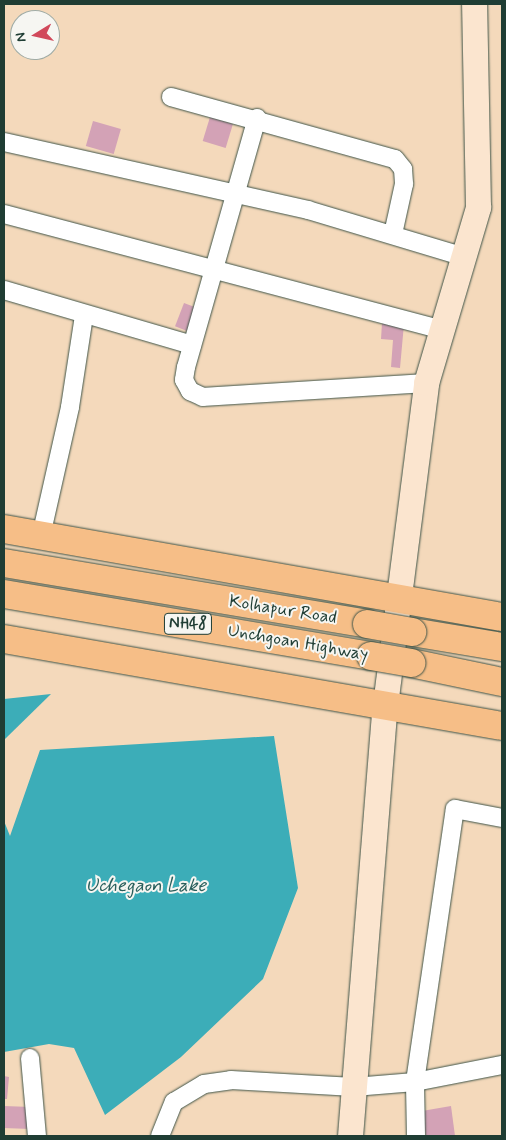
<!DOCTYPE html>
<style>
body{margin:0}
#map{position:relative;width:506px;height:1140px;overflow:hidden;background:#f4d9bb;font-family:Mynerve,sans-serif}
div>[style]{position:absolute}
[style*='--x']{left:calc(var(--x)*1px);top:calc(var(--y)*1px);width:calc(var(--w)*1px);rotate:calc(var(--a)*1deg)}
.water>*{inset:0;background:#3cadb8}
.building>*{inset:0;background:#d3a2b6;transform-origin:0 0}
.roads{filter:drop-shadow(0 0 1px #3f5448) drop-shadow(0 0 1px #3f5448)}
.minor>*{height:18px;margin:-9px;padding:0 9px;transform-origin:9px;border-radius:9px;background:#fff}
.secondary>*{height:25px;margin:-12.5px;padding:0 12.5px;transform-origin:12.5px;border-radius:12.5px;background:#fbe5cf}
.trunk>*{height:28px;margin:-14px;padding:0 14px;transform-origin:14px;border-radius:14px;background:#f6be87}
.bridges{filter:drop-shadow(0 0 1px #3f5448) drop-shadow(0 0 1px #3f5448)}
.trunk-bridge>*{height:28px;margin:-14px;padding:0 14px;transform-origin:14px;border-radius:14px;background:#f6be87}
span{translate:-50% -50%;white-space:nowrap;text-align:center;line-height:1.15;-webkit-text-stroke:4px #f6f6f2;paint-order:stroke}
.shield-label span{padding:1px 4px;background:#f6f6f2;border:1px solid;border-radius:4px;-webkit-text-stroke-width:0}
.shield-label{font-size:16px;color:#1f3d34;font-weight:700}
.street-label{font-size:18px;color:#1f3d34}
.water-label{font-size:19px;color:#285f5c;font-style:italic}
.frame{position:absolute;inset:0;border:5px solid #1f3d34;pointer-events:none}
.north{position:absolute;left:10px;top:10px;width:50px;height:50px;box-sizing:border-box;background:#f6f6f2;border:1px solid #a0aca6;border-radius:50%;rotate:261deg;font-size:14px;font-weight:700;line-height:20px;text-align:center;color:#1f3d34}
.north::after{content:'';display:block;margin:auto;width:18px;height:22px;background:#d1495b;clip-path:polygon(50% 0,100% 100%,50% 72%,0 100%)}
</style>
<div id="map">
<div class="water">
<i style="clip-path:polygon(51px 694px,4px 740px,4px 699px)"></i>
<i style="clip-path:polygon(274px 736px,298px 888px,263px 979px,181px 1057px,105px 1115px,74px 1048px,49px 1044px,4px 1052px,4px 821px,10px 836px,40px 750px)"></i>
</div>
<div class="building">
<i style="left:210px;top:117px;width:24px;height:25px;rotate:17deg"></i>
<i style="left:93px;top:121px;width:29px;height:26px;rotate:16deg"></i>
<i style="left:184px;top:303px;width:17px;height:25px;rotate:21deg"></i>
<i style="clip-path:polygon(382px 323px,404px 324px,400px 368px,391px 367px,393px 340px,381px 339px)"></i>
<i style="clip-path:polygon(4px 1076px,9px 1077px,7px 1099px,4px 1099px)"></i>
<i style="left:4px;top:1106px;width:27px;height:22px;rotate:2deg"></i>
<i style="clip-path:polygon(451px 1106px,455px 1136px,426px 1136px,422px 1111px)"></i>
</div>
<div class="roads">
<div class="minor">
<i style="--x:171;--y:97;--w:232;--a:15.5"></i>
<i style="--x:395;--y:159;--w:13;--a:51"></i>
<i style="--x:403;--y:169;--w:15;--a:86"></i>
<i style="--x:404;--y:184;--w:51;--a:102.4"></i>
<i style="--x:257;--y:118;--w:259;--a:105.9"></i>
<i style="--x:186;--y:367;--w:13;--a:99"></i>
<i style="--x:184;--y:380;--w:13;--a:61"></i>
<i style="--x:190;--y:391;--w:14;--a:25"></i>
<i style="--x:203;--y:397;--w:223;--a:-3.6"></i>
<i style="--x:4;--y:142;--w:312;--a:12.6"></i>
<i style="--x:308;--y:210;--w:164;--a:16.7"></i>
<i style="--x:4;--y:214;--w:449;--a:14.8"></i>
<i style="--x:4;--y:290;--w:196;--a:16.3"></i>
<i style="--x:41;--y:536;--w:132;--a:-77.3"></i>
<i style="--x:70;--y:407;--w:93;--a:-81.3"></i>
<i style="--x:30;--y:1058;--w:78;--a:84.9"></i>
<i style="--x:160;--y:1136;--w:37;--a:-68"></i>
<i style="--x:174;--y:1102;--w:35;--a:-31"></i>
<i style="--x:204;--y:1084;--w:27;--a:-8"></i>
<i style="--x:231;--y:1080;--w:123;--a:3.3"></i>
<i style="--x:354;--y:1087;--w:61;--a:-4.7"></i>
<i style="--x:415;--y:1082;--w:89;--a:-11.1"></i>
<i style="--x:416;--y:1136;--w:54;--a:-91.1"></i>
<i style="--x:415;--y:1082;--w:276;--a:-81.7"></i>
<i style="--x:455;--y:809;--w:48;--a:10.8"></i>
</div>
<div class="secondary">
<i style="--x:350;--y:1136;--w:432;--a:-85.4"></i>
<i style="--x:385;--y:705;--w:325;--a:-82.7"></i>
<i style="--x:426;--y:383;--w:184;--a:-73.5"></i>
<i style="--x:478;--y:207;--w:203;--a:-91.1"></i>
</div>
<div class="trunk">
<i style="--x:4;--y:529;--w:506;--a:10.02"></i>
<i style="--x:4;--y:563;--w:368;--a:9.5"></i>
<i style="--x:4;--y:594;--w:372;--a:9.6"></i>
<i style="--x:412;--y:632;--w:91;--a:9.5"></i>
<i style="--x:4;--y:639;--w:506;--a:9.91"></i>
<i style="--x:411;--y:663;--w:93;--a:11.8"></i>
</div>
</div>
<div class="bridges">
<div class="trunk-bridge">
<i style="--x:367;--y:624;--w:46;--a:10.1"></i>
<i style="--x:371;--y:656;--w:41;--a:9.9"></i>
</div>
</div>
<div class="shield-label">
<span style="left:188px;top:624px">NH48</span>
</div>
<div class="street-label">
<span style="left:283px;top:610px;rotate:9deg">Kolhapur Road</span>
<span style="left:298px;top:643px;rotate:10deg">Unchgoan Highway</span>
</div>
<div class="water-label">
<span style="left:146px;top:886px">Uchegaon Lake</span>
</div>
<div class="frame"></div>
<div class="north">N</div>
</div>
